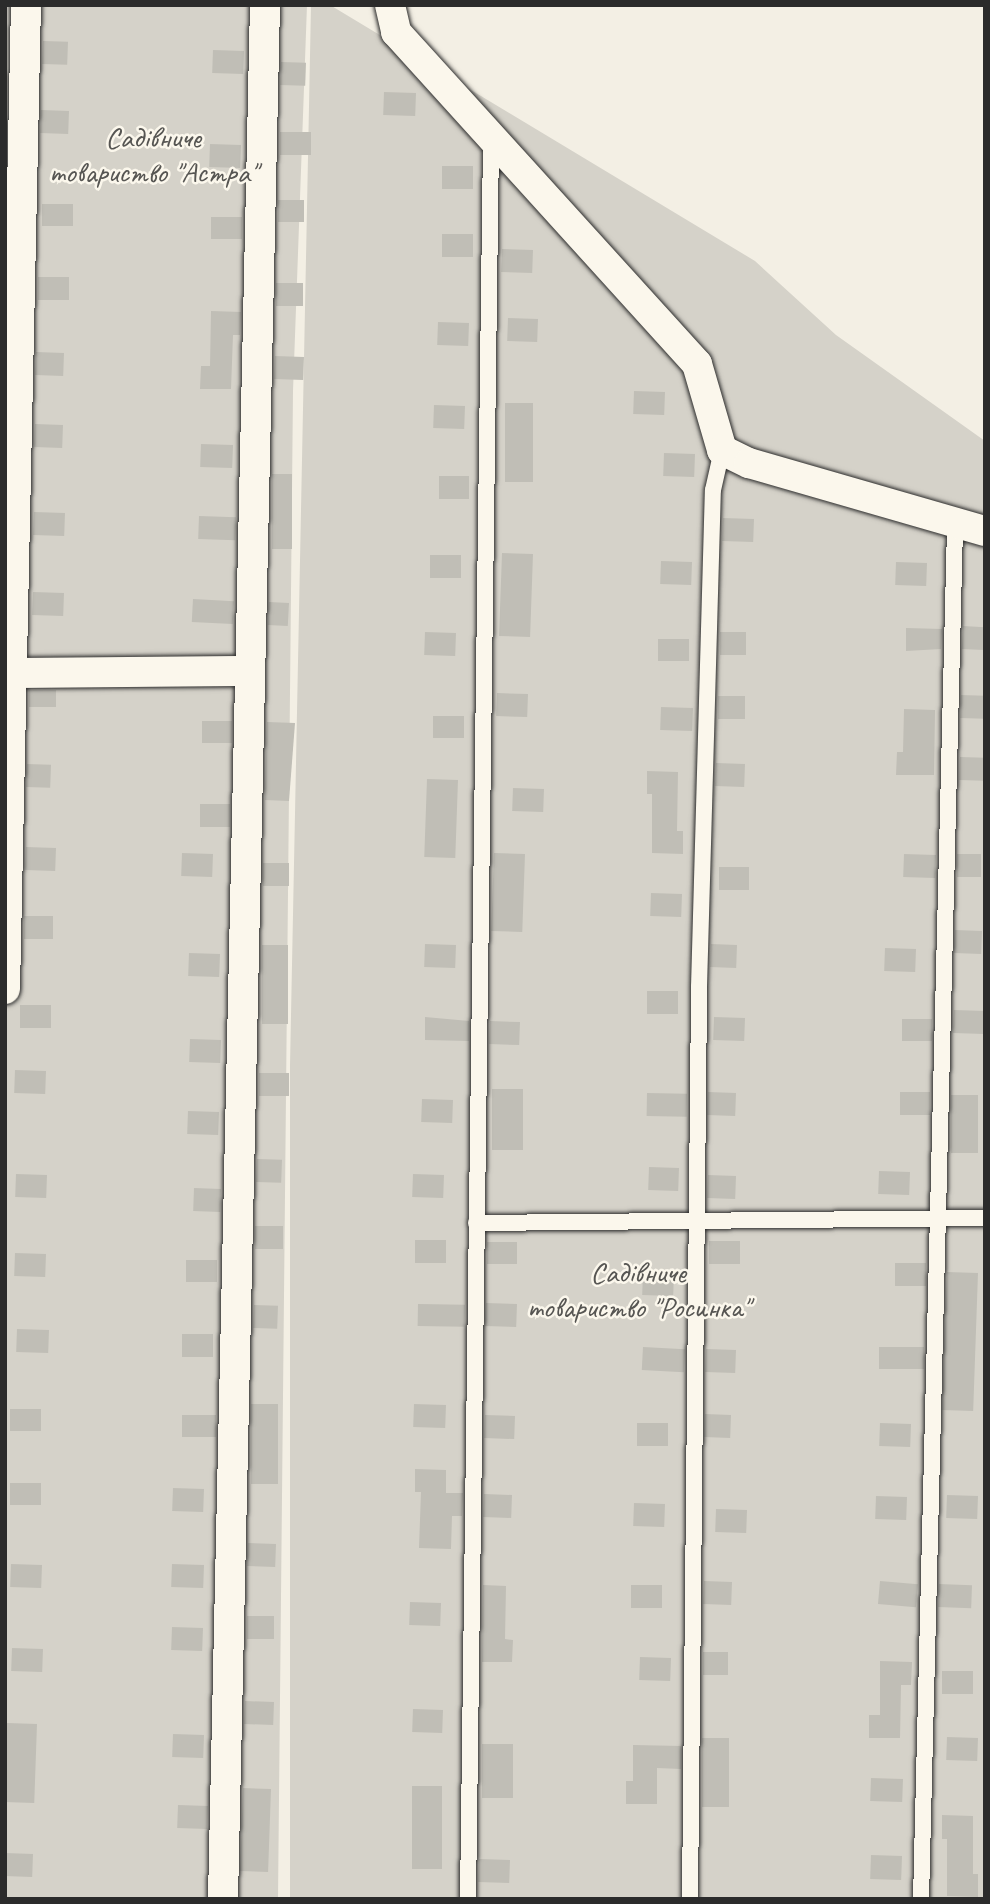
<!DOCTYPE html>
<meta charset="utf-8">
<style>
body{margin:0}
#map{position:relative;width:990px;height:1904px;overflow:hidden;background:#f3efe4;font-family:Caveat,sans-serif}
div>[style]{position:absolute}
[style*='--x']{left:calc(var(--x)*1px);top:calc(var(--y)*1px);width:calc(var(--w)*1px);rotate:calc(var(--a)*1deg)}
.green>*{inset:0;background:#d5d2c9}
.building>*{inset:0;background:#c0beb6;transform-origin:0 0}
.roads{filter:drop-shadow(0 0 2px #2b2b2b) drop-shadow(0 0 2px #2b2b2b)}
.service>*{height:16px;margin:-8px;padding:0 8px;transform-origin:8px;border-radius:8px;background:#fbf7ec}
.minor>*{height:30px;margin:-15px;padding:0 15px;transform-origin:15px;border-radius:15px;background:#fbf7ec}
span{translate:-50% -50%;white-space:nowrap;text-align:center;line-height:1.15;-webkit-text-stroke:5px #fbf7ec;paint-order:stroke}
.park-label{font-size:30px;color:#565552}
.frame{position:absolute;inset:0;border:7px solid #2b2b2b;pointer-events:none}
</style>
<div id="map">
<div class="green">
<i style="clip-path:polygon(5px 5px,307px 5px,293px 391px,278px 1899px,5px 1899px)"></i>
<i style="clip-path:polygon(311px 5px,330px 5px,755px 261px,836px 335px,985px 441px,985px 1899px,290px 1899px,290px 1066px)"></i>
</div>
<div class="building">
<i style="left:43px;top:41px;width:25px;height:23px;rotate:2deg"></i>
<i style="left:213px;top:50px;width:31px;height:23px;rotate:2deg"></i>
<i style="left:281px;top:62px;width:25px;height:23px;rotate:2deg"></i>
<i style="left:384px;top:92px;width:32px;height:23px;rotate:2deg"></i>
<i style="left:41px;top:110px;width:28px;height:23px;rotate:2deg"></i>
<i style="left:280px;top:132px;width:31px;height:23px"></i>
<i style="left:210px;top:144px;width:31px;height:23px;rotate:2deg"></i>
<i style="left:442px;top:166px;width:31px;height:23px"></i>
<i style="left:278px;top:200px;width:26px;height:22px"></i>
<i style="left:42px;top:204px;width:31px;height:22px"></i>
<i style="left:211px;top:217px;width:31px;height:22px"></i>
<i style="left:442px;top:234px;width:31px;height:23px"></i>
<i style="left:502px;top:249px;width:31px;height:23px;rotate:2deg"></i>
<i style="left:38px;top:277px;width:31px;height:23px"></i>
<i style="left:276px;top:283px;width:27px;height:23px"></i>
<i style="clip-path:polygon(211px 311px,241px 312px,240px 335px,233px 335px,231px 389px,200px 389px,201px 366px,210px 366px)"></i>
<i style="left:508px;top:318px;width:30px;height:23px;rotate:2deg"></i>
<i style="left:438px;top:322px;width:31px;height:23px;rotate:2deg"></i>
<i style="left:36px;top:352px;width:28px;height:23px;rotate:2deg"></i>
<i style="left:275px;top:356px;width:29px;height:23px;rotate:2deg"></i>
<i style="left:634px;top:391px;width:31px;height:23px;rotate:2deg"></i>
<i style="left:505px;top:403px;width:28px;height:79px"></i>
<i style="left:434px;top:405px;width:31px;height:23px;rotate:2deg"></i>
<i style="left:35px;top:424px;width:28px;height:23px;rotate:2deg"></i>
<i style="left:201px;top:444px;width:32px;height:23px;rotate:2deg"></i>
<i style="left:664px;top:453px;width:31px;height:23px;rotate:2deg"></i>
<i style="left:272px;top:474px;width:20px;height:75px"></i>
<i style="left:439px;top:476px;width:30px;height:23px"></i>
<i style="left:34px;top:512px;width:31px;height:23px;rotate:2deg"></i>
<i style="left:199px;top:516px;width:37px;height:23px;rotate:2deg"></i>
<i style="left:723px;top:518px;width:31px;height:23px;rotate:2deg"></i>
<i style="left:502px;top:553px;width:31px;height:83px;rotate:2deg"></i>
<i style="left:430px;top:555px;width:31px;height:23px"></i>
<i style="left:661px;top:561px;width:31px;height:23px;rotate:2deg"></i>
<i style="left:896px;top:562px;width:31px;height:23px;rotate:2deg"></i>
<i style="left:33px;top:592px;width:31px;height:23px;rotate:2deg"></i>
<i style="left:193px;top:599px;width:41px;height:23px;rotate:3deg"></i>
<i style="left:269px;top:602px;width:20px;height:23px;rotate:3deg"></i>
<i style="left:963px;top:626px;width:22px;height:23px;rotate:3deg"></i>
<i style="clip-path:polygon(906px 628px,942px 629px,941px 649px,906px 651px)"></i>
<i style="left:425px;top:632px;width:31px;height:23px;rotate:2deg"></i>
<i style="left:720px;top:632px;width:26px;height:23px"></i>
<i style="left:658px;top:639px;width:31px;height:22px"></i>
<i style="left:29px;top:690px;width:27px;height:17px"></i>
<i style="left:497px;top:693px;width:31px;height:23px;rotate:2deg"></i>
<i style="left:961px;top:695px;width:24px;height:23px;rotate:2deg"></i>
<i style="left:718px;top:696px;width:27px;height:23px"></i>
<i style="left:661px;top:707px;width:32px;height:23px;rotate:2deg"></i>
<i style="clip-path:polygon(904px 709px,935px 710px,934px 775px,896px 775px,897px 752px,903px 752px)"></i>
<i style="left:433px;top:716px;width:31px;height:22px"></i>
<i style="left:202px;top:721px;width:30px;height:22px"></i>
<i style="clip-path:polygon(267px 722px,295px 723px,289px 801px,265px 800px)"></i>
<i style="left:960px;top:757px;width:25px;height:23px;rotate:2deg"></i>
<i style="left:716px;top:763px;width:29px;height:23px;rotate:2deg"></i>
<i style="left:27px;top:764px;width:24px;height:23px;rotate:2deg"></i>
<i style="clip-path:polygon(647px 771px,678px 772px,677px 831px,683px 831px,683px 854px,652px 853px,652px 794px,647px 794px)"></i>
<i style="left:427px;top:779px;width:31px;height:78px;rotate:2deg"></i>
<i style="left:513px;top:788px;width:31px;height:23px;rotate:2deg"></i>
<i style="left:200px;top:804px;width:30px;height:23px"></i>
<i style="left:26px;top:847px;width:30px;height:23px;rotate:2deg"></i>
<i style="left:182px;top:853px;width:31px;height:23px;rotate:2deg"></i>
<i style="left:494px;top:853px;width:31px;height:78px;rotate:2deg"></i>
<i style="left:904px;top:854px;width:32px;height:23px;rotate:2deg"></i>
<i style="left:957px;top:854px;width:24px;height:23px"></i>
<i style="left:263px;top:863px;width:26px;height:23px"></i>
<i style="left:719px;top:867px;width:30px;height:23px"></i>
<i style="left:651px;top:893px;width:31px;height:23px;rotate:2deg"></i>
<i style="left:24px;top:916px;width:29px;height:23px"></i>
<i style="left:955px;top:930px;width:27px;height:23px;rotate:2deg"></i>
<i style="left:425px;top:944px;width:31px;height:23px;rotate:2deg"></i>
<i style="left:711px;top:944px;width:26px;height:23px;rotate:2deg"></i>
<i style="left:262px;top:945px;width:26px;height:79px"></i>
<i style="left:885px;top:948px;width:31px;height:23px;rotate:2deg"></i>
<i style="left:189px;top:953px;width:31px;height:23px;rotate:2deg"></i>
<i style="left:647px;top:991px;width:31px;height:23px"></i>
<i style="left:20px;top:1005px;width:31px;height:23px"></i>
<i style="left:954px;top:1010px;width:31px;height:23px;rotate:2deg"></i>
<i style="clip-path:polygon(425px 1017px,469px 1021px,469px 1041px,425px 1040px)"></i>
<i style="left:714px;top:1017px;width:31px;height:23px;rotate:2deg"></i>
<i style="left:902px;top:1019px;width:30px;height:22px"></i>
<i style="left:490px;top:1021px;width:30px;height:23px;rotate:2deg"></i>
<i style="left:190px;top:1039px;width:31px;height:23px;rotate:2deg"></i>
<i style="left:15px;top:1070px;width:31px;height:23px;rotate:2deg"></i>
<i style="left:259px;top:1073px;width:30px;height:23px"></i>
<i style="left:492px;top:1089px;width:31px;height:61px"></i>
<i style="left:708px;top:1092px;width:28px;height:23px;rotate:2deg"></i>
<i style="left:900px;top:1092px;width:30px;height:23px"></i>
<i style="left:647px;top:1093px;width:40px;height:23px;rotate:1deg"></i>
<i style="left:951px;top:1095px;width:27px;height:58px"></i>
<i style="left:422px;top:1099px;width:31px;height:23px;rotate:2deg"></i>
<i style="left:188px;top:1111px;width:31px;height:23px;rotate:2deg"></i>
<i style="left:257px;top:1159px;width:25px;height:23px;rotate:2deg"></i>
<i style="left:649px;top:1167px;width:30px;height:23px;rotate:2deg"></i>
<i style="left:879px;top:1171px;width:31px;height:23px;rotate:2deg"></i>
<i style="left:16px;top:1174px;width:31px;height:23px;rotate:2deg"></i>
<i style="left:413px;top:1174px;width:31px;height:23px;rotate:2deg"></i>
<i style="left:708px;top:1175px;width:28px;height:23px;rotate:2deg"></i>
<i style="left:194px;top:1188px;width:27px;height:23px;rotate:2deg"></i>
<i style="left:255px;top:1226px;width:28px;height:23px"></i>
<i style="left:415px;top:1240px;width:31px;height:23px"></i>
<i style="left:709px;top:1241px;width:31px;height:23px"></i>
<i style="left:487px;top:1242px;width:30px;height:22px"></i>
<i style="left:15px;top:1253px;width:31px;height:23px;rotate:2deg"></i>
<i style="left:186px;top:1260px;width:31px;height:22px"></i>
<i style="left:895px;top:1263px;width:31px;height:23px"></i>
<i style="left:643px;top:1272px;width:31px;height:23px;rotate:2deg"></i>
<i style="left:947px;top:1272px;width:31px;height:138px;rotate:2deg"></i>
<i style="left:486px;top:1303px;width:31px;height:23px;rotate:2deg"></i>
<i style="left:418px;top:1304px;width:47px;height:22px;rotate:1deg"></i>
<i style="left:254px;top:1305px;width:24px;height:23px;rotate:2deg"></i>
<i style="left:17px;top:1329px;width:32px;height:23px;rotate:2deg"></i>
<i style="left:182px;top:1334px;width:31px;height:23px"></i>
<i style="left:643px;top:1347px;width:42px;height:23px;rotate:3deg"></i>
<i style="left:879px;top:1347px;width:45px;height:22px"></i>
<i style="left:706px;top:1349px;width:30px;height:23px;rotate:2deg"></i>
<i style="left:251px;top:1404px;width:27px;height:80px"></i>
<i style="left:414px;top:1404px;width:32px;height:23px;rotate:2deg"></i>
<i style="left:10px;top:1409px;width:31px;height:22px"></i>
<i style="left:705px;top:1414px;width:26px;height:23px;rotate:2deg"></i>
<i style="left:182px;top:1415px;width:34px;height:22px"></i>
<i style="left:485px;top:1415px;width:30px;height:23px;rotate:2deg"></i>
<i style="left:637px;top:1423px;width:31px;height:23px"></i>
<i style="left:880px;top:1423px;width:31px;height:23px;rotate:2deg"></i>
<i style="clip-path:polygon(415px 1469px,446px 1470px,446px 1493px,463px 1493px,462px 1516px,452px 1516px,451px 1549px,419px 1548px,421px 1492px,415px 1492px)"></i>
<i style="left:10px;top:1483px;width:31px;height:22px"></i>
<i style="left:173px;top:1488px;width:31px;height:23px;rotate:2deg"></i>
<i style="left:484px;top:1494px;width:28px;height:23px;rotate:2deg"></i>
<i style="left:947px;top:1495px;width:31px;height:23px;rotate:2deg"></i>
<i style="left:876px;top:1496px;width:31px;height:23px;rotate:2deg"></i>
<i style="left:634px;top:1503px;width:31px;height:23px;rotate:2deg"></i>
<i style="left:716px;top:1509px;width:31px;height:23px;rotate:2deg"></i>
<i style="left:248px;top:1543px;width:28px;height:23px;rotate:2deg"></i>
<i style="left:11px;top:1564px;width:31px;height:23px;rotate:2deg"></i>
<i style="left:172px;top:1564px;width:32px;height:23px;rotate:2deg"></i>
<i style="left:704px;top:1581px;width:28px;height:23px;rotate:2deg"></i>
<i style="left:880px;top:1581px;width:38px;height:23px;rotate:5deg"></i>
<i style="left:939px;top:1584px;width:33px;height:23px;rotate:2deg"></i>
<i style="clip-path:polygon(483px 1585px,506px 1586px,505px 1639px,513px 1640px,512px 1662px,482px 1662px)"></i>
<i style="left:631px;top:1585px;width:31px;height:23px"></i>
<i style="left:410px;top:1602px;width:31px;height:23px;rotate:2deg"></i>
<i style="left:247px;top:1616px;width:27px;height:23px"></i>
<i style="left:172px;top:1627px;width:31px;height:23px;rotate:2deg"></i>
<i style="left:12px;top:1648px;width:31px;height:23px;rotate:2deg"></i>
<i style="left:703px;top:1652px;width:25px;height:23px"></i>
<i style="left:640px;top:1657px;width:31px;height:23px;rotate:2deg"></i>
<i style="clip-path:polygon(880px 1661px,912px 1662px,911px 1685px,901px 1685px,900px 1738px,869px 1738px,869px 1715px,880px 1715px)"></i>
<i style="left:942px;top:1671px;width:31px;height:23px"></i>
<i style="left:245px;top:1701px;width:29px;height:23px;rotate:2deg"></i>
<i style="left:413px;top:1709px;width:30px;height:23px;rotate:2deg"></i>
<i style="left:7px;top:1723px;width:30px;height:79px;rotate:2deg"></i>
<i style="left:173px;top:1734px;width:31px;height:23px;rotate:2deg"></i>
<i style="left:947px;top:1737px;width:31px;height:23px;rotate:2deg"></i>
<i style="left:702px;top:1738px;width:27px;height:69px"></i>
<i style="left:482px;top:1744px;width:31px;height:54px"></i>
<i style="clip-path:polygon(633px 1745px,681px 1746px,681px 1769px,657px 1768px,657px 1804px,626px 1804px,626px 1781px,633px 1781px)"></i>
<i style="left:871px;top:1778px;width:32px;height:23px;rotate:2deg"></i>
<i style="left:412px;top:1786px;width:30px;height:83px"></i>
<i style="left:243px;top:1788px;width:28px;height:83px;rotate:2deg"></i>
<i style="left:178px;top:1805px;width:30px;height:23px;rotate:2deg"></i>
<i style="clip-path:polygon(942px 1815px,973px 1816px,973px 1874px,978px 1874px,978px 1897px,947px 1896px,947px 1839px,942px 1839px)"></i>
<i style="left:5px;top:1853px;width:28px;height:23px;rotate:2deg"></i>
<i style="left:871px;top:1855px;width:31px;height:24px;rotate:2deg"></i>
<i style="left:479px;top:1859px;width:31px;height:23px;rotate:2deg"></i>
</div>
<div class="roads">
<div class="service">
<i style="--x:476;--y:1223;--w:509;--a:-0.56"></i>
<i style="--x:468;--y:1899;--w:1762;--a:-89.25"></i>
<i style="--x:690;--y:1899;--w:912;--a:-89.43"></i>
<i style="--x:699;--y:987;--w:497;--a:-88.4"></i>
<i style="--x:713;--y:490;--w:41;--a:-77.3"></i>
<i style="--x:921;--y:1899;--w:1375;--a:-88.58"></i>
</div>
<div class="minor">
<i style="--x:390;--y:5;--w:28;--a:77"></i>
<i style="--x:396;--y:32;--w:448;--a:47.8"></i>
<i style="--x:697;--y:364;--w:90;--a:73.8"></i>
<i style="--x:722;--y:450;--w:30;--a:26"></i>
<i style="--x:749;--y:463;--w:246;--a:16.1"></i>
<i style="--x:5;--y:673;--w:245;--a:-0.5"></i>
<i style="--x:5;--y:989;--w:984;--a:-88.78"></i>
<i style="--x:223;--y:1899;--w:1894;--a:-88.73"></i>
</div>
</div>
<div class="park-label">
<span style="left:153px;top:154px">Садівниче<br>товариство "Астра"</span>
<span style="left:638px;top:1289px">Садівниче<br>товариство "Росинка"</span>
</div>
<div class="frame"></div>
</div>
